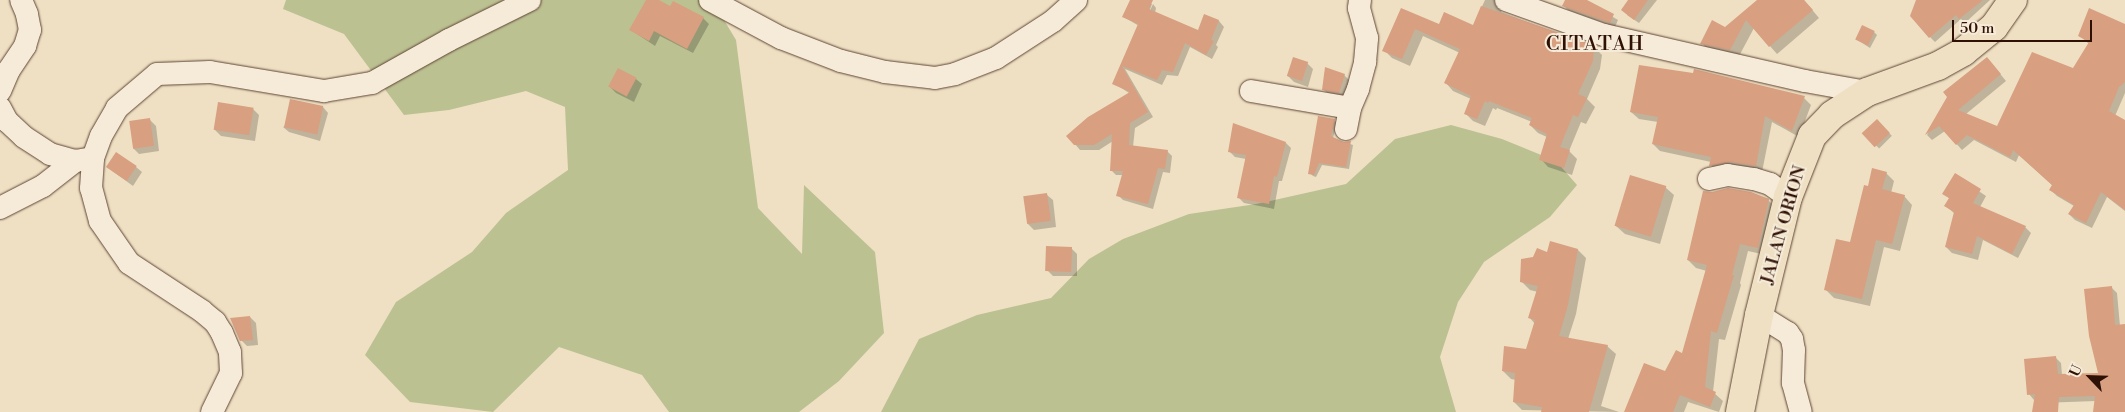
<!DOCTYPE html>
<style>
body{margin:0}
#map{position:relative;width:2125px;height:412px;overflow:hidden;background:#efe0c3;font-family:"Libre Bodoni",serif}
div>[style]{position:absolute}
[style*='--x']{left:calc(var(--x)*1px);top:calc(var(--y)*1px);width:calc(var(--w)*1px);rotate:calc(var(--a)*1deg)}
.green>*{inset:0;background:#bcc192}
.shadow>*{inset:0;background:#0003;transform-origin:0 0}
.building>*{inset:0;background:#d89f81;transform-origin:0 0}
.roads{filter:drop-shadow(0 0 1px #5f4434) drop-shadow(0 0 1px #5f4434)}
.minor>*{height:22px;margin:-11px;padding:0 11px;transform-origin:11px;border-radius:11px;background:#f5ebd8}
.highway>*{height:28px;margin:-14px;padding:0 14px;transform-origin:14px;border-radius:14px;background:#efe0c3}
span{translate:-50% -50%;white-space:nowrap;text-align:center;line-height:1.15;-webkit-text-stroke:4px #f5ebd8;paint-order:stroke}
.street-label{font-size:18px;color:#2f1005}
.quarter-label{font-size:20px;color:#2f1005;letter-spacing:1px}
.north{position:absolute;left:2065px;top:352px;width:50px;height:50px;-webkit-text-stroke:4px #f5ebd8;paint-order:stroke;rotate:294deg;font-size:14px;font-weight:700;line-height:20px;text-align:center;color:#2f1005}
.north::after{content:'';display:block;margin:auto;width:18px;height:22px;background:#2f1005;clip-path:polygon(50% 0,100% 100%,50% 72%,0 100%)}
.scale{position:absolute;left:1952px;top:20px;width:140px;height:22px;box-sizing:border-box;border:2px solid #2f1005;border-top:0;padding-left:6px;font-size:15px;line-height:18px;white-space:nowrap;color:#2f1005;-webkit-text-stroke:4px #f5ebd8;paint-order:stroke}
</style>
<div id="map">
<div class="green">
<i style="clip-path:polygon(286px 0,712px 0,736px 40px,758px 208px,802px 254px,804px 185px,875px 252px,884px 333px,839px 381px,799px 412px,669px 412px,642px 375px,559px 347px,493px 412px,410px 402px,365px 355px,396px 302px,472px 252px,506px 213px,568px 170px,565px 107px,526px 91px,449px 110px,404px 115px,344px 34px,283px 9px)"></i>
<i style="clip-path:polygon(1451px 125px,1502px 139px,1556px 161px,1577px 185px,1550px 217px,1484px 262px,1458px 302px,1440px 357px,1456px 412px,881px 412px,919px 339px,977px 315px,1051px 298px,1089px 259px,1123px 239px,1189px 214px,1256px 204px,1346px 184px,1395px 139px)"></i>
</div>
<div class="shadow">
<i style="clip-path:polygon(647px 0,657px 0,671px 8px,703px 18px,709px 24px,693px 53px,660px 36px,655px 46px,631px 30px)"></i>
<i style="clip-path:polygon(1131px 0,1144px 0,1152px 4px,1148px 15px,1153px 4px,1156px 8px,1155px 13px,1199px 32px,1205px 16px,1219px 21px,1224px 27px,1216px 45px,1218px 47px,1212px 59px,1190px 47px,1178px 76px,1167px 75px,1162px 85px,1125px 69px,1153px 117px,1135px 128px,1133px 147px,1167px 151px,1172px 156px,1170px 173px,1163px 172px,1153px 209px,1123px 200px,1118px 195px,1123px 175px,1116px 175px,1111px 170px,1113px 141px,1099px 150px,1080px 150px,1068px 136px,1129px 93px,1114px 83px,1139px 26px,1124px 17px)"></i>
<i style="clip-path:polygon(1485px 0,1504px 0,1501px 12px,1594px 47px,1602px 55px,1600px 69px,1587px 99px,1595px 107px,1586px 124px,1581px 122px,1569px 151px,1577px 159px,1572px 175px,1548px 167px,1541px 159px,1547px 137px,1538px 133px,1530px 125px,1532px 122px,1497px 108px,1496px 110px,1493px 108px,1485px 126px,1473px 121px,1465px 113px,1471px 99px,1453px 91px,1446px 83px,1460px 53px,1423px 36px,1410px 66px,1392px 58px,1384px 50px,1401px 9px,1439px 26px,1473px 26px)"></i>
<i style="clip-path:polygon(1567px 0,1585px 0,1618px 20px,1615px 27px,1568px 10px,1564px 6px)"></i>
<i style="clip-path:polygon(1629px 0,1657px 0,1639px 23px,1627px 15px)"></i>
<i style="clip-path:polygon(1759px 0,1804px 0,1819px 18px,1777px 54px,1754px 28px,1738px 58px,1709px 51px,1702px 43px,1726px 29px)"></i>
<i style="clip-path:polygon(1917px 0,1990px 0,1965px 23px,1961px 19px,1935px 42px,1930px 37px)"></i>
<i style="clip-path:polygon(2125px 26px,2125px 93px,2115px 116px,2125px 121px,2125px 211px,2107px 197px,2092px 228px,2075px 220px,2069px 214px,2074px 206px,2057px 196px,2051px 190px,2053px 186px,2019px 155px,2016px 162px,1974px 140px,1962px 150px,1945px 131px,1932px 140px,1927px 135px,1949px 97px,1992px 64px,2006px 81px,1966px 114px,1997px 127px,2074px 70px,2089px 44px,2080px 36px)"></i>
<i style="clip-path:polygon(1874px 32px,1877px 35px,1870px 48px,1856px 39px)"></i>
<i style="clip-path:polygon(1307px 63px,1313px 69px,1308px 87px,1294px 82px,1288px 76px)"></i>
<i style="clip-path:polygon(1695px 71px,1804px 98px,1811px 105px,1799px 137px,1772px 122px,1762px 172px,1717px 172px,1711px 165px,1711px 162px,1660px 151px,1653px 144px,1658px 122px,1639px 119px,1631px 112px,1694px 74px)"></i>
<i style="clip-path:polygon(1344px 75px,1350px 81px,1345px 98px,1329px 95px,1323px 89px)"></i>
<i style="clip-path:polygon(636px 79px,642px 84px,634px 102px,616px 93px,610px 87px)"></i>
<i style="clip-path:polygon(323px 107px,328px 113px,320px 141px,289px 132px,283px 127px)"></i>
<i style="clip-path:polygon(253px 109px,259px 115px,255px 141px,221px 136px,215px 130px)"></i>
<i style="clip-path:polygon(150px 120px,156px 126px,159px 151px,139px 154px,133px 148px)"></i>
<i style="clip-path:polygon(1334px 120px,1337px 123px,1333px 138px,1353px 145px,1349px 169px,1322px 165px,1316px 177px,1313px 176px,1310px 173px)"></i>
<i style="left:1877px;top:121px;width:21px;height:18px;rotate:45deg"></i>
<i style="clip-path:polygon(1286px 143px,1291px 148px,1282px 181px,1279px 181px,1274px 209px,1244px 203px,1239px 198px,1246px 159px,1235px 157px,1229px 151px)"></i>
<i style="clip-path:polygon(107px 167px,136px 167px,142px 172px,133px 186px)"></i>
<i style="clip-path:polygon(1886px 173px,1894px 181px,1891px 193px,1904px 196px,1912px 205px,1900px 251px,1884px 247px,1870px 306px,1834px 298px,1826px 290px,1850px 244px,1869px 187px)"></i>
<i style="clip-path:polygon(1955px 175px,1986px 196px,1980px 207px,2025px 227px,2031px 233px,2018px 258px,1983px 240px,1978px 260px,1952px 253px,1946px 247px,1955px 214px,1946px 206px,1950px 199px,1944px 194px)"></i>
<i style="clip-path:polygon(1665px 187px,1674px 195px,1660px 244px,1625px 234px,1616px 226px)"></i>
<i style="clip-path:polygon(1047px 195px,1053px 200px,1056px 227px,1034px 230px,1028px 224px)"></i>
<i style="clip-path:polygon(1768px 200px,1777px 209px,1766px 255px,1748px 251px,1740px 283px,1741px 285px,1725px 340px,1719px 339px,1713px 392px,1723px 401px,1719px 412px,1688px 402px,1684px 412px,1625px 412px,1683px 355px,1707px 271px,1696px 268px,1688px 260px)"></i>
<i style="clip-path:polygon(1071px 248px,1077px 254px,1077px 276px,1053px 276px,1047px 270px)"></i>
<i style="clip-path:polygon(1578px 250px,1586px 258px,1576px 314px,1568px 339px,1607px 346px,1616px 354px,1601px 406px,1619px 412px,1522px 410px,1514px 402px,1516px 380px,1511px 379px,1503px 371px,1527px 350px,1535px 324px,1530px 318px,1538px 292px,1530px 290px,1521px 281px,1548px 254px)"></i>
<i style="clip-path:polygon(2111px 287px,2117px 293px,2120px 326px,2125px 326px,2125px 412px,2095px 412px,2096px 401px,2041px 403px,2034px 400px,2029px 394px,2056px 358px,2061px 363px,2062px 375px,2100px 374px)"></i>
<i style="clip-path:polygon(250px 317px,256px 323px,258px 345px,247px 346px,241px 340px)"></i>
</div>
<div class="building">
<i style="clip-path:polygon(646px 0,659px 0,670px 6px,673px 1px,704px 17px,687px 49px,654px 31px,649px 41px,629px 30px)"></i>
<i style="clip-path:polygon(1130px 0,1153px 0,1149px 9px,1198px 30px,1204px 14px,1219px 20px,1211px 40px,1214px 41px,1206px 55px,1185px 43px,1173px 72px,1162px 70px,1157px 80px,1122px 66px,1148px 112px,1130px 123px,1129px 145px,1168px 150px,1165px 169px,1158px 168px,1148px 204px,1116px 196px,1123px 171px,1110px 171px,1112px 134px,1094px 145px,1074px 145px,1066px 136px,1088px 117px,1130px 92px,1112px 84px,1138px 24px,1122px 17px)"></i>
<i style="clip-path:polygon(1565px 0,1587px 0,1614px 14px,1610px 23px,1608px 22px,1562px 6px)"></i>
<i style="clip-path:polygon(1628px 0,1648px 0,1634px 20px,1621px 10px)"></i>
<i style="clip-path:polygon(1757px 0,1804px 0,1813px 10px,1769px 47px,1746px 20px,1730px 50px,1700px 44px,1712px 20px,1725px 27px)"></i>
<i style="clip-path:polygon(1916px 0,1983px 0,1959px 19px,1956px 15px,1929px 38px,1910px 16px)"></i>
<i style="clip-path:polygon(1481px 6px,1594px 45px,1593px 61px,1578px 94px,1587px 98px,1578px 117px,1573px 115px,1560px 147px,1570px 150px,1564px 168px,1539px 160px,1547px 134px,1529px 125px,1532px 118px,1489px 101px,1488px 103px,1485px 101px,1477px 119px,1464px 114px,1471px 96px,1444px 83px,1460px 49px,1415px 29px,1402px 59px,1382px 51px,1401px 8px,1439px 24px,1444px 12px,1473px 25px)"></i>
<i style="clip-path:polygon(2089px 8px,2125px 24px,2125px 82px,2119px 87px,2109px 111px,2125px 120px,2125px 210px,2101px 192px,2086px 223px,2068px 214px,2074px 205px,2049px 190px,2052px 185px,2013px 150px,2010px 157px,1967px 135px,1956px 145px,1939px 126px,1925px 135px,1947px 97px,1943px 92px,1987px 57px,2001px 74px,1958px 110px,1997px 126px,2032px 52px,2073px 68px,2089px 42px,2078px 36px)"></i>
<i style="left:1862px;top:25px;width:14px;height:16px;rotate:25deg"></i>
<i style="left:1293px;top:57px;width:16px;height:20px;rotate:18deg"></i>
<i style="clip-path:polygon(1639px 65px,1693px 73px,1694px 69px,1805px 96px,1792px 131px,1765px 116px,1756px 166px,1730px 162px,1709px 166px,1711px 157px,1652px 144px,1658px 117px,1630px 112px)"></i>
<i style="clip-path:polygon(1325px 67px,1345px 74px,1339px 93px,1322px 90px)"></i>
<i style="left:618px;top:68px;width:21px;height:21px;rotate:28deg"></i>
<i style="left:290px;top:99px;width:34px;height:29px;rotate:12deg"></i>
<i style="left:218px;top:102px;width:36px;height:28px;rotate:9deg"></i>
<i style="clip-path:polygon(1318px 116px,1335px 119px,1331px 136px,1343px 142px,1351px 141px,1346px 167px,1319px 163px,1314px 175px,1308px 174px)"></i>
<i style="left:150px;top:118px;width:28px;height:21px;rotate:82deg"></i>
<i style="left:1877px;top:119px;width:19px;height:21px;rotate:47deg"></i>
<i style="clip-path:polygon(1233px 123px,1286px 142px,1277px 177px,1274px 176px,1269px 204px,1237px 198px,1246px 155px,1228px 152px)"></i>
<i style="left:116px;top:152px;width:25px;height:18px;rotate:34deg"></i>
<i style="clip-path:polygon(1872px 168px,1887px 172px,1882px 189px,1905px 195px,1892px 244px,1876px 240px,1862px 299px,1824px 290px,1836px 239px,1850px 242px,1864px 185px,1868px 186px)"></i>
<i style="clip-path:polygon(1955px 173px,1981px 189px,1973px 203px,2026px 226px,2012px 254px,1977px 236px,1972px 254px,1945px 247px,1954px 212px,1944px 206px,1949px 198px,1942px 194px)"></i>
<i style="left:1630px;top:175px;width:38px;height:53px;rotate:17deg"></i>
<i style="clip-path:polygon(1728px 188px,1751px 192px,1769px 199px,1758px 248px,1740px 244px,1732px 275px,1734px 275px,1717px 333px,1711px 331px,1705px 387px,1716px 392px,1710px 407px,1680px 395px,1673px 412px,1624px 412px,1644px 363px,1665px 371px,1676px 350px,1682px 353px,1707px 265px,1687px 260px,1703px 191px,1712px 192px)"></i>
<i style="left:1047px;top:193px;width:28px;height:24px;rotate:82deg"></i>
<i style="clip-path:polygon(1550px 241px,1578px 249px,1568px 305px,1559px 336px,1608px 345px,1589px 412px,1541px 412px,1542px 407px,1513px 402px,1515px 373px,1502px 371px,1504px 346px,1526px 349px,1535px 320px,1528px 318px,1538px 286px,1520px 282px,1521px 259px,1533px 257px,1537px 248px,1547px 252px)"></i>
<i style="left:1046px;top:246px;width:26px;height:25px;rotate:2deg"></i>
<i style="clip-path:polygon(2112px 286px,2115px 325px,2125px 324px,2125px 412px,2093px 412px,2095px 396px,2059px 397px,2058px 412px,2032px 412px,2035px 394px,2027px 395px,2024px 359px,2056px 356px,2058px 374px,2098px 373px,2089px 336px,2084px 289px)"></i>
<i style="clip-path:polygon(250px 316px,253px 340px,240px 341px,230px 318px)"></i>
</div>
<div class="roads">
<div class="minor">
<i style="--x:710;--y:0;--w:81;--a:28.2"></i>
<i style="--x:781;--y:38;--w:64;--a:21"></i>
<i style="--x:841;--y:61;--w:45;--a:14"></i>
<i style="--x:885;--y:72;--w:50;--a:6.8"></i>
<i style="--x:935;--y:78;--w:20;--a:-11"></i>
<i style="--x:955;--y:74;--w:44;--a:-21.3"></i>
<i style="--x:996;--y:58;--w:68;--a:-33"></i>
<i style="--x:1053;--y:21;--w:31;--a:-42"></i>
<i style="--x:1506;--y:0;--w:104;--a:19.7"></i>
<i style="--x:1604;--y:35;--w:206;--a:12.9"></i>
<i style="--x:1805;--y:81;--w:63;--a:10.1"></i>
<i style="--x:0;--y:91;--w:23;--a:-67"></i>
<i style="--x:9;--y:70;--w:29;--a:-56"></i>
<i style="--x:25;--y:46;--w:17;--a:-73"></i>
<i style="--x:30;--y:30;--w:16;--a:-101"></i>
<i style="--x:27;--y:14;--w:15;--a:-113"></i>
<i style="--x:1251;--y:91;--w:100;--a:9.7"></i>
<i style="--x:0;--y:108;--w:15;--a:62"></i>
<i style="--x:7;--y:121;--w:23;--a:43"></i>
<i style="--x:24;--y:137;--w:31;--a:33"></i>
<i style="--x:50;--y:154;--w:26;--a:16"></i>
<i style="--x:1346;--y:129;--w:21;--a:-79"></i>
<i style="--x:1350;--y:108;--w:21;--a:-67"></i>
<i style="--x:1358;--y:89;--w:28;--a:-75"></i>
<i style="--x:1365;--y:62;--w:24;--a:-85"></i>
<i style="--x:1367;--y:38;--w:31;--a:-105"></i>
<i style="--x:1359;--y:8;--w:8;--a:-83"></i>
<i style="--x:1709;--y:179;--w:19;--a:-12"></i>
<i style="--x:1728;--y:175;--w:26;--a:9"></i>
<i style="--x:1754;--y:179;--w:17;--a:17"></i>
<i style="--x:1770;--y:184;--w:22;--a:36"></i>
<i style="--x:0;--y:208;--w:48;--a:-27.1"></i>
<i style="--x:43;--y:186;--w:41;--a:-38"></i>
<i style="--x:75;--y:161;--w:18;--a:-9"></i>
<i style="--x:1759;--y:315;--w:34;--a:32"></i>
<i style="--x:1788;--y:333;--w:7;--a:56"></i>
<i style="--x:1792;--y:339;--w:11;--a:80"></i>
<i style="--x:1794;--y:350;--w:33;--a:92"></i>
<i style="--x:1793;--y:383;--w:30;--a:75"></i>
<i style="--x:212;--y:412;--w:43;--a:-64"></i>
<i style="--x:231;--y:373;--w:21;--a:-93"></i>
<i style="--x:230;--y:352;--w:21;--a:-113"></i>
<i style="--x:222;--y:333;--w:13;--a:-122"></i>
<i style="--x:215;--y:322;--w:17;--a:-140"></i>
<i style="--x:202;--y:311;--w:87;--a:-146.7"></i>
<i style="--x:129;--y:263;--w:51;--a:-124.6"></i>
<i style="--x:100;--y:221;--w:34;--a:-105"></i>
<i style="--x:91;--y:188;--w:30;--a:-86"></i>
<i style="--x:93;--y:158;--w:23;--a:-70"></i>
<i style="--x:101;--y:136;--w:32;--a:-60"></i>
<i style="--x:117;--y:108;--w:52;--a:-40.4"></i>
<i style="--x:157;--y:74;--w:53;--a:-2.2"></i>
<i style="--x:210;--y:72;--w:116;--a:9.5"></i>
<i style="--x:324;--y:91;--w:49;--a:-9.5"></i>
<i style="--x:372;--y:83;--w:88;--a:-29.2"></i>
<i style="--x:449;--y:40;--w:90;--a:-26.3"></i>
</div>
<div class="highway">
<i style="--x:1740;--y:412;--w:99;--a:-78.9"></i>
<i style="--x:1759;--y:315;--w:122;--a:-76.2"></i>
<i style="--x:1788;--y:197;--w:66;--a:-68.5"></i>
<i style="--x:1812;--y:136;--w:29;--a:-46"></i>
<i style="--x:1832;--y:115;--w:42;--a:-33.3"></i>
<i style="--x:1867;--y:92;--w:76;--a:-20.1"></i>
<i style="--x:1938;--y:66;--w:29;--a:-29"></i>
<i style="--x:1963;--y:52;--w:40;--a:-39"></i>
<i style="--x:1994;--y:27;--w:33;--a:-55"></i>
</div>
</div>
<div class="street-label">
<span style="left:1784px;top:225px;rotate:-74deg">JALAN ORION</span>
</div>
<div class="quarter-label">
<span style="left:1595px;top:44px">CITATAH</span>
</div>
<div class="north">U</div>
<div class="scale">50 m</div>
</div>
